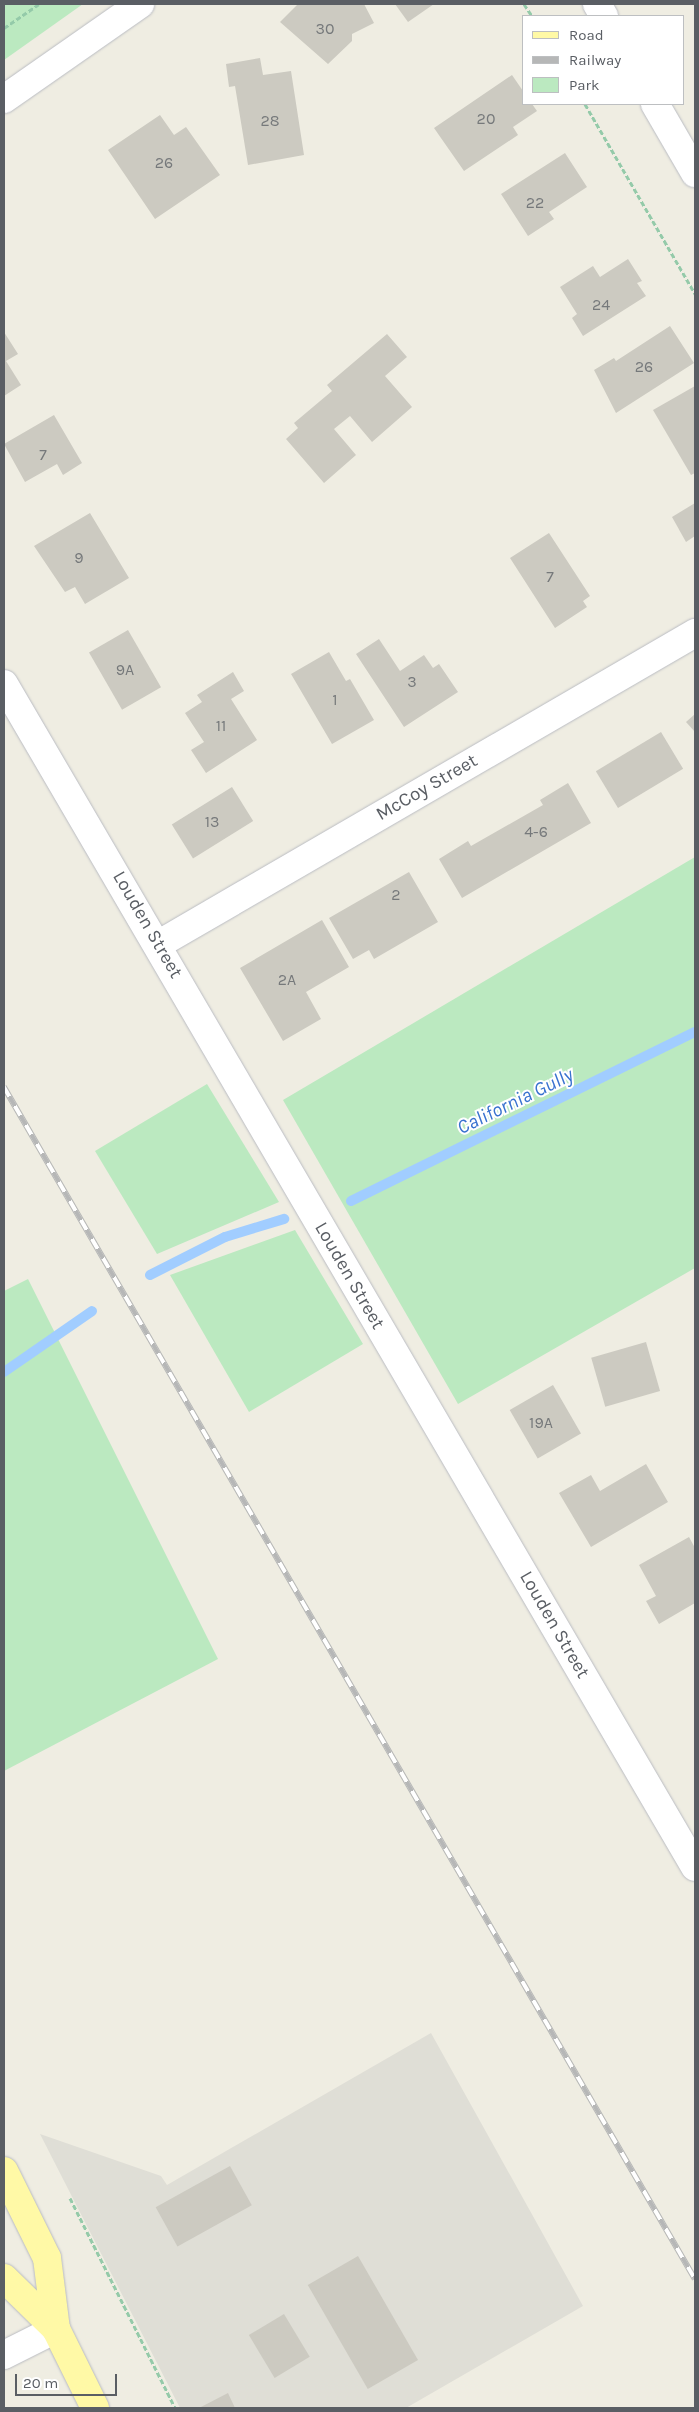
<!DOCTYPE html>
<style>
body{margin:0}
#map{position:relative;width:699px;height:2412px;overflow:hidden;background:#efede2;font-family:Karla,sans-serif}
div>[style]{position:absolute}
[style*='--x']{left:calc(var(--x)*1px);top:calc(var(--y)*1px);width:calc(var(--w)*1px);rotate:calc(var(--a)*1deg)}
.industrial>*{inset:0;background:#dfded6}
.green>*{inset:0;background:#bbe9c0}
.stream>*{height:10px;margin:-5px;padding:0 5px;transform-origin:5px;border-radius:5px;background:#a1cdff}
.building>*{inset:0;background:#cccac1;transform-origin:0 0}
.path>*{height:3px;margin-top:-1.5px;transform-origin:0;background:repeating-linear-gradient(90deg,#94caa9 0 5px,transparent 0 7.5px)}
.roads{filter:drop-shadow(0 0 1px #babcc2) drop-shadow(0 0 1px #babcc2)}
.minor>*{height:28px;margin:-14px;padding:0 14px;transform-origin:14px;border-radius:14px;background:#fff}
.major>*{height:28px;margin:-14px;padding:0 14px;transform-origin:14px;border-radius:14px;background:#fff9a6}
.rail>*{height:5.5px;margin-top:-2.75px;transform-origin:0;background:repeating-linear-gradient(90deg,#fff 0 11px,#b6b7b7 0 22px);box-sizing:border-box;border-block:1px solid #b6b7b7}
span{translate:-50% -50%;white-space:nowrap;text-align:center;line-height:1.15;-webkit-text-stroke:4px #fff;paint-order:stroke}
.number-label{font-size:16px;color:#76797b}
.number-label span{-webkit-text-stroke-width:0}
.street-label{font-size:19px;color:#5a5e64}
.water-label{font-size:20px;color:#3872cf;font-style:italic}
.frame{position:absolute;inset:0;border:5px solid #5a5e64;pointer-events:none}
.legend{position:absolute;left:522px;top:15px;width:162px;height:90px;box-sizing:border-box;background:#fff;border:1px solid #bdbfc1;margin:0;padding:6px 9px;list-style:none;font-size:15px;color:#5a5e64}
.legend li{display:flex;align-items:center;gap:10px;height:25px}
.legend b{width:25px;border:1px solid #bdbfc1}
.scale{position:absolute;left:15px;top:2374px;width:102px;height:22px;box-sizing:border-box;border:2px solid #5a5e64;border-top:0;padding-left:6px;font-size:15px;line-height:18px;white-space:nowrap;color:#5a5e64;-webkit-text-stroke:4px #fff;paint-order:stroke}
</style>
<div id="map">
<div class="industrial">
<i style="clip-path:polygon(431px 2033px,583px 2306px,406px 2408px,180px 2408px,40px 2134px,161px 2176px,167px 2185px)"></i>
</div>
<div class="green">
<i style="clip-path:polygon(4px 4px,83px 4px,4px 60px)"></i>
<i style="clip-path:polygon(695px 857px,695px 1268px,458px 1404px,283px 1100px)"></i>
<i style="clip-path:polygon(207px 1084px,279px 1202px,157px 1254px,95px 1151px)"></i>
<i style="clip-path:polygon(295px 1230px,363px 1344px,249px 1412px,170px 1275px)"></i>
<i style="clip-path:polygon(28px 1279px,218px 1659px,4px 1771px,4px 1291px)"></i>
</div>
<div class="stream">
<i style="--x:351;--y:1201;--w:383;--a:-26.2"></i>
<i style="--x:150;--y:1275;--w:84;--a:-26.9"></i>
<i style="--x:225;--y:1237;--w:62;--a:-17"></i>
<i style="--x:4;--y:1372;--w:107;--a:-34.7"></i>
</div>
<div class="building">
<i style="clip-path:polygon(298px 4px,364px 4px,374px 23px,352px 34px,352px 41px,328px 64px,280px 22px)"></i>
<i style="clip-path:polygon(395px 4px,434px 4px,408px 22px)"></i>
<i style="clip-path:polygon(260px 58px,263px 75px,291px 71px,304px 155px,248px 165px,235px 86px,229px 87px,226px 64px)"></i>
<i style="clip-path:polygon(512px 75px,523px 91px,523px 104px,532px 104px,537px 111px,513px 127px,518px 135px,464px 171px,434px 128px)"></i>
<i style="clip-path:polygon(160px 115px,174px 135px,186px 127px,220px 175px,155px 219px,108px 150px)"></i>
<i style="clip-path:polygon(565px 153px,587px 187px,549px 212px,554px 219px,528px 236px,501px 194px)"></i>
<i style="clip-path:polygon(628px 259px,642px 281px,637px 283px,646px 296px,583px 336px,572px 318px,577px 314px,560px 287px,593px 266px,600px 277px)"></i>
<i style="clip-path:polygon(670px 326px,694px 363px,616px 413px,594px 370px,614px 358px,616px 361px)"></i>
<i style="clip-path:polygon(4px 332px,18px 354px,6px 361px,21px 385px,4px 396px)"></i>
<i style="clip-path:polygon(387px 334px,407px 357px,385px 376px,412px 407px,372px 442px,350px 416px,334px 429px,356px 455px,324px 483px,286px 439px,298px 428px,294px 423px,332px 391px,327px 385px)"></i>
<i style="clip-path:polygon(695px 386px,695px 473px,691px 475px,653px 410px)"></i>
<i style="clip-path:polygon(54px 415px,82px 463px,63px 475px,57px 464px,25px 482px,4px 444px)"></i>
<i style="clip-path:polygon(695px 503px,695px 536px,686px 542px,672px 517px)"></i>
<i style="clip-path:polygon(90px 513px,129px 578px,85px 604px,75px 587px,65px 592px,34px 546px)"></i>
<i style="clip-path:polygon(549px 533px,590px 596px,583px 601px,587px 607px,555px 628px,510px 558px)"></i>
<i style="left:128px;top:630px;width:66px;height:45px;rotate:60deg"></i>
<i style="clip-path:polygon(379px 639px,400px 671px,424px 655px,433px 668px,439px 664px,458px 692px,404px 727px,356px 654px)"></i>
<i style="clip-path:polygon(329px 652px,346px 681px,350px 679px,374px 720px,332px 744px,291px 674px)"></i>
<i style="clip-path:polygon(233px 672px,244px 691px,231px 699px,257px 740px,206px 773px,191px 750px,204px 742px,185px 713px,202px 702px,197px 695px)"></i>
<i style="clip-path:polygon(695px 714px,695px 732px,686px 722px)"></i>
<i style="left:661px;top:732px;width:43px;height:76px;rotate:59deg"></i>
<i style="clip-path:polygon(568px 783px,591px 823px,462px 898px,439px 859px,468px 841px,471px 846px,543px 805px,540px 800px)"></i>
<i style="left:232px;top:787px;width:40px;height:71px;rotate:58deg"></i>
<i style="clip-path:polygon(409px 872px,438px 922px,374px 959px,369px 950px,353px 959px,329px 918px)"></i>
<i style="clip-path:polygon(322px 920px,349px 967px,306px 992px,321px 1019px,283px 1041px,240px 968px)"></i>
<i style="left:646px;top:1342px;width:51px;height:57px;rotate:74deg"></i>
<i style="left:553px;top:1385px;width:56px;height:50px;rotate:60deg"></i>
<i style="clip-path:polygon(646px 1464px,668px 1502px,591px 1547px,559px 1493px,591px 1475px,600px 1491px)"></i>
<i style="clip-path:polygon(689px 1537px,695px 1548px,695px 1603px,659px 1624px,646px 1601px,656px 1596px,639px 1565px)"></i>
<i style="left:230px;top:2166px;width:45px;height:85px;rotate:61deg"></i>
<i style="left:358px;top:2256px;width:120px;height:58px;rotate:60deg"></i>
<i style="left:284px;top:2314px;width:50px;height:41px;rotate:59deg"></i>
<i style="clip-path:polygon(228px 2393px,235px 2408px,199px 2408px)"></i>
</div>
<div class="path">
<i style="--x:524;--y:4;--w:14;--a:56"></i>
<i style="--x:4;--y:28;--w:42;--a:-34.4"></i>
<i style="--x:585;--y:104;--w:220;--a:59.9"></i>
<i style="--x:70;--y:2198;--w:235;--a:63.4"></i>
</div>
<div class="roads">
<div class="minor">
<i style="--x:597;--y:4;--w:14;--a:60"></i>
<i style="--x:4;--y:99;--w:166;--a:-34.9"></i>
<i style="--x:655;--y:104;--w:80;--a:59.9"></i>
<i style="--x:4;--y:684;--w:1370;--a:59.71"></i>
<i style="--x:159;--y:944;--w:620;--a:-30.12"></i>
<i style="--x:4;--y:2355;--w:58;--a:-26.6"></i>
</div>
<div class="major">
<i style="--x:4;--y:2171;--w:97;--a:63.7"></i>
<i style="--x:47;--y:2258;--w:72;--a:82.8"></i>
<i style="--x:56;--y:2329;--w:88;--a:63.7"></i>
<i style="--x:4;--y:2278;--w:73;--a:44.4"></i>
</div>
</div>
<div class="rail">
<i style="--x:4;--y:1087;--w:1378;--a:59.9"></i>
</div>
<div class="number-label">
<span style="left:325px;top:29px">30</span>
<span style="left:486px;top:119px">20</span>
<span style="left:270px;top:121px">28</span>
<span style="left:164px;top:163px">26</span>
<span style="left:535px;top:203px">22</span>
<span style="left:601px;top:305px">24</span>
<span style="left:644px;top:367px">26</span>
<span style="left:43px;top:455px">7</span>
<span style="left:79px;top:558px">9</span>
<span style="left:550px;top:577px">7</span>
<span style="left:125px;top:670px">9A</span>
<span style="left:412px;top:682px">3</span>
<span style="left:335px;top:700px">1</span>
<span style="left:221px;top:726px">11</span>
<span style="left:212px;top:822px">13</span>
<span style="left:536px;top:832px">4-6</span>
<span style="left:396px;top:895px">2</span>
<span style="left:287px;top:980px">2A</span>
<span style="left:541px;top:1423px">19A</span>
</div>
<div class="street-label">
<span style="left:427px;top:788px;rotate:-30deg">McCoy Street</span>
<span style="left:147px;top:925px;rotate:60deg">Louden Street</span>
<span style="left:349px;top:1276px;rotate:60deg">Louden Street</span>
<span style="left:554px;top:1625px;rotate:60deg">Louden Street</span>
</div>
<div class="water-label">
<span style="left:515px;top:1101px;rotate:-26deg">California Gully</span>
</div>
<div class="frame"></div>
<ul class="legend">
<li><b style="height:6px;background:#fff9a6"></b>Road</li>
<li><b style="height:6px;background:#b6b7b7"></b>Railway</li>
<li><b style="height:14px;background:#bbe9c0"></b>Park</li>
</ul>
<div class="scale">20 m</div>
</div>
